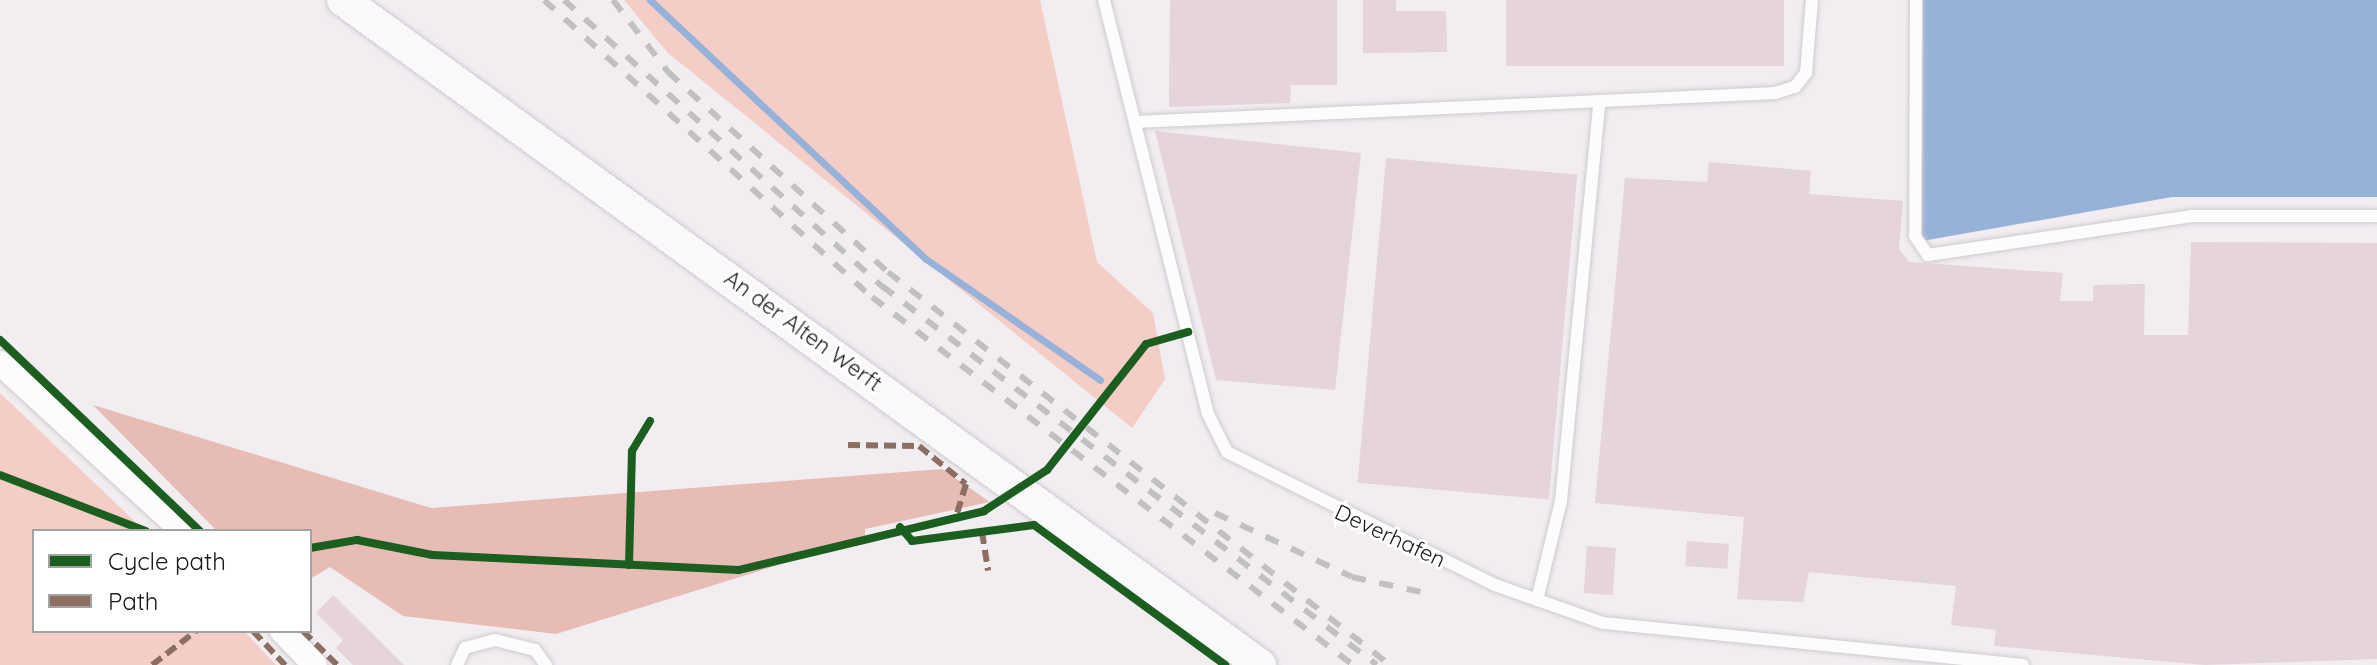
<!DOCTYPE html>
<style>
body{margin:0}
#map{position:relative;width:2377px;height:665px;overflow:hidden;background:#f1edf1;font-family:Quicksand,sans-serif}
div>[style]{position:absolute}
[style*='--x']{left:calc(var(--x)*1px);top:calc(var(--y)*1px);width:calc(var(--w)*1px);rotate:calc(var(--a)*1deg)}
.green>*{inset:0;background:#f3cdc6}
.forest>*{inset:0;background:#e7bcb5}
.water>*{inset:0;background:#97b2d9}
.stream>*{height:7px;margin:-3.5px;padding:0 3.5px;transform-origin:3.5px;border-radius:3.5px;background:#97b2d9}
.building>*{inset:0;background:#e5d4db;transform-origin:0 0}
.roads{filter:drop-shadow(0 0 2px #cecbce) drop-shadow(0 0 2px #cecbce)}
.lane>*{height:12px;margin:-6px;padding:0 6px;transform-origin:6px;border-radius:6px;background:#fdfcfd}
.street>*{height:24px;margin:-12px;padding:0 12px;transform-origin:12px;border-radius:12px;background:#fdfcfd}
.secondary>*{height:32px;margin:-16px;padding:0 16px;transform-origin:16px;border-radius:16px;background:#f9f8fa}
.rail>*{height:6px;margin-top:-3px;transform-origin:0;background:repeating-linear-gradient(90deg,#c1c0c1 0 14px,transparent 0 28px)}
.quiet>*{height:6px;margin-top:-3px;transform-origin:0;background:repeating-linear-gradient(90deg,#8d6e63 0 12px,transparent 0 18px)}
.cycleway>*{height:8px;margin:-4px;padding:0 4px;transform-origin:4px;border-radius:4px;background:#1b5e20}
span{translate:-50% -50%;white-space:nowrap;text-align:center;line-height:1.15;-webkit-text-stroke:6px #fff;paint-order:stroke}
.street-label{font-size:22px;color:#1c191c}
.legend{position:absolute;left:32px;top:529px;width:280px;height:104px;box-sizing:border-box;background:#fff;border:2px solid #a4a3a4;margin:0;padding:10px 14px;list-style:none;font-size:24px;color:#1c191c}
.legend li{display:flex;align-items:center;gap:16px;height:40px}
.legend b{width:40px;border:2px solid #a4a3a4}
</style>
<div id="map">
<div class="green">
<i style="clip-path:polygon(624px 0,1040px 0,1097px 262px,1153px 313px,1165px 379px,1132px 428px,668px 53px)"></i>
<i style="clip-path:polygon(0 393px,145px 531px,34px 531px,34px 631px,244px 631px,276px 665px,0 665px)"></i>
</div>
<div class="forest">
<i style="clip-path:polygon(93px 405px,431px 508px,942px 469px,990px 502px,865px 529px,865px 538px,556px 634px,403px 616px,330px 567px,310px 579px,310px 531px,217px 531px)"></i>
</div>
<div class="water">
<i style="clip-path:polygon(1923px 0,2377px 0,2377px 197px,2172px 197px,1922px 241px)"></i>
</div>
<div class="stream">
<i style="--x:650;--y:0;--w:378;--a:43.2"></i>
<i style="--x:926;--y:259;--w:212;--a:34.8"></i>
</div>
<div class="building">
<i style="clip-path:polygon(1170px 0,1337px 0,1337px 85px,1291px 85px,1290px 103px,1169px 107px)"></i>
<i style="clip-path:polygon(1363px 0,1396px 0,1396px 11px,1446px 11px,1447px 52px,1363px 53px)"></i>
<i style="left:1506px;top:0;width:278px;height:66px"></i>
<i style="clip-path:polygon(1155px 131px,1361px 153px,1335px 390px,1216px 380px)"></i>
<i style="left:1386px;top:158px;width:192px;height:326px;rotate:5deg"></i>
<i style="clip-path:polygon(1709px 162px,1811px 171px,1809px 194px,1903px 201px,1899px 249px,1909px 262px,2063px 273px,2060px 301px,2093px 301px,2093px 285px,2145px 284px,2144px 335px,2188px 335px,2191px 242px,2377px 243px,2377px 659px,2205px 665px,1994px 646px,1996px 630px,1951px 625px,1956px 586px,1809px 572px,1803px 602px,1737px 599px,1744px 517px,1595px 503px,1625px 178px,1707px 182px)"></i>
<i style="left:1687px;top:541px;width:42px;height:25px;rotate:4deg"></i>
<i style="left:1587px;top:546px;width:29px;height:47px;rotate:4deg"></i>
<i style="clip-path:polygon(333px 595px,404px 665px,353px 665px,336px 648px,343px 640px,316px 613px)"></i>
</div>
<div class="roads">
<div class="lane">
<i style="--x:1104;--y:0;--w:427;--a:75.9"></i>
<i style="--x:1208;--y:414;--w:42;--a:63.4"></i>
<i style="--x:1227;--y:452;--w:299;--a:26.4"></i>
<i style="--x:1495;--y:585;--w:114;--a:19.4"></i>
<i style="--x:1603;--y:623;--w:422;--a:5.7"></i>
<i style="--x:1916;--y:0;--w:236;--a:90.2"></i>
<i style="--x:1915;--y:236;--w:23;--a:56"></i>
<i style="--x:1928;--y:255;--w:267;--a:-8.4"></i>
<i style="--x:2192;--y:216;--w:185;--a:0"></i>
<i style="--x:1135;--y:122;--w:641;--a:-2.59"></i>
<i style="--x:1775;--y:93;--w:21;--a:-17"></i>
<i style="--x:1795;--y:87;--w:18;--a:-52"></i>
<i style="--x:1806;--y:73;--w:73;--a:-85.3"></i>
<i style="--x:1537;--y:600;--w:102;--a:-76.4"></i>
<i style="--x:1561;--y:501;--w:399;--a:-84.5"></i>
<i style="--x:457;--y:665;--w:19;--a:-65"></i>
<i style="--x:465;--y:648;--w:31;--a:-15"></i>
<i style="--x:495;--y:640;--w:41;--a:14"></i>
<i style="--x:535;--y:650;--w:19;--a:54"></i>
</div>
<div class="street">
<i style="--x:0;--y:363;--w:248;--a:42.6"></i>
<i style="--x:282;--y:631;--w:47;--a:45.9"></i>
</div>
<div class="secondary">
<i style="--x:343;--y:0;--w:1133;--a:35.95"></i>
</div>
</div>
<div class="rail">
<i style="--x:544;--y:0;--w:442;--a:42.2"></i>
<i style="--x:872;--y:297;--w:606;--a:37.42"></i>
<i style="--x:564;--y:0;--w:428;--a:42"></i>
<i style="--x:882;--y:286;--w:623;--a:37.44"></i>
<i style="--x:613;--y:0;--w:91;--a:52.6"></i>
<i style="--x:668;--y:72;--w:297;--a:42.3"></i>
<i style="--x:888;--y:272;--w:638;--a:38.06"></i>
<i style="--x:1215;--y:513;--w:151;--a:25"></i>
<i style="--x:1352;--y:577;--w:76;--a:12.2"></i>
</div>
<div class="quiet">
<i style="--x:848;--y:445;--w:71;--a:0.8"></i>
<i style="--x:919;--y:446;--w:60;--a:39"></i>
<i style="--x:966;--y:484;--w:34;--a:107"></i>
<i style="--x:982;--y:532;--w:39;--a:81"></i>
<i style="--x:253;--y:631;--w:47;--a:46.7"></i>
<i style="--x:303;--y:631;--w:48;--a:45"></i>
<i style="--x:152;--y:665;--w:56;--a:-37.7"></i>
</div>
<div class="cycleway">
<i style="--x:0;--y:340;--w:277;--a:43.7"></i>
<i style="--x:0;--y:475;--w:156;--a:21"></i>
<i style="--x:900;--y:527;--w:18;--a:49"></i>
<i style="--x:912;--y:541;--w:123;--a:-7.5"></i>
<i style="--x:1034;--y:525;--w:237;--a:36.2"></i>
<i style="--x:310;--y:548;--w:48;--a:-9.7"></i>
<i style="--x:357;--y:540;--w:77;--a:11.2"></i>
<i style="--x:433;--y:555;--w:306;--a:2.8"></i>
<i style="--x:739;--y:570;--w:252;--a:-13.5"></i>
<i style="--x:984;--y:511;--w:75;--a:-33.1"></i>
<i style="--x:1047;--y:470;--w:160;--a:-51.8"></i>
<i style="--x:1146;--y:344;--w:44;--a:-15.9"></i>
<i style="--x:629;--y:565;--w:114;--a:-88.5"></i>
<i style="--x:632;--y:451;--w:35;--a:-59"></i>
</div>
<div class="street-label">
<span style="left:803px;top:331px;rotate:36deg">An der Alten Werft</span>
<span style="left:1390px;top:536px;rotate:25deg">Deverhafen</span>
</div>
<ul class="legend">
<li><b style="height:10px;background:#1b5e20"></b>Cycle path</li>
<li><b style="height:10px;background:#8d6e63"></b>Path</li>
</ul>
</div>
